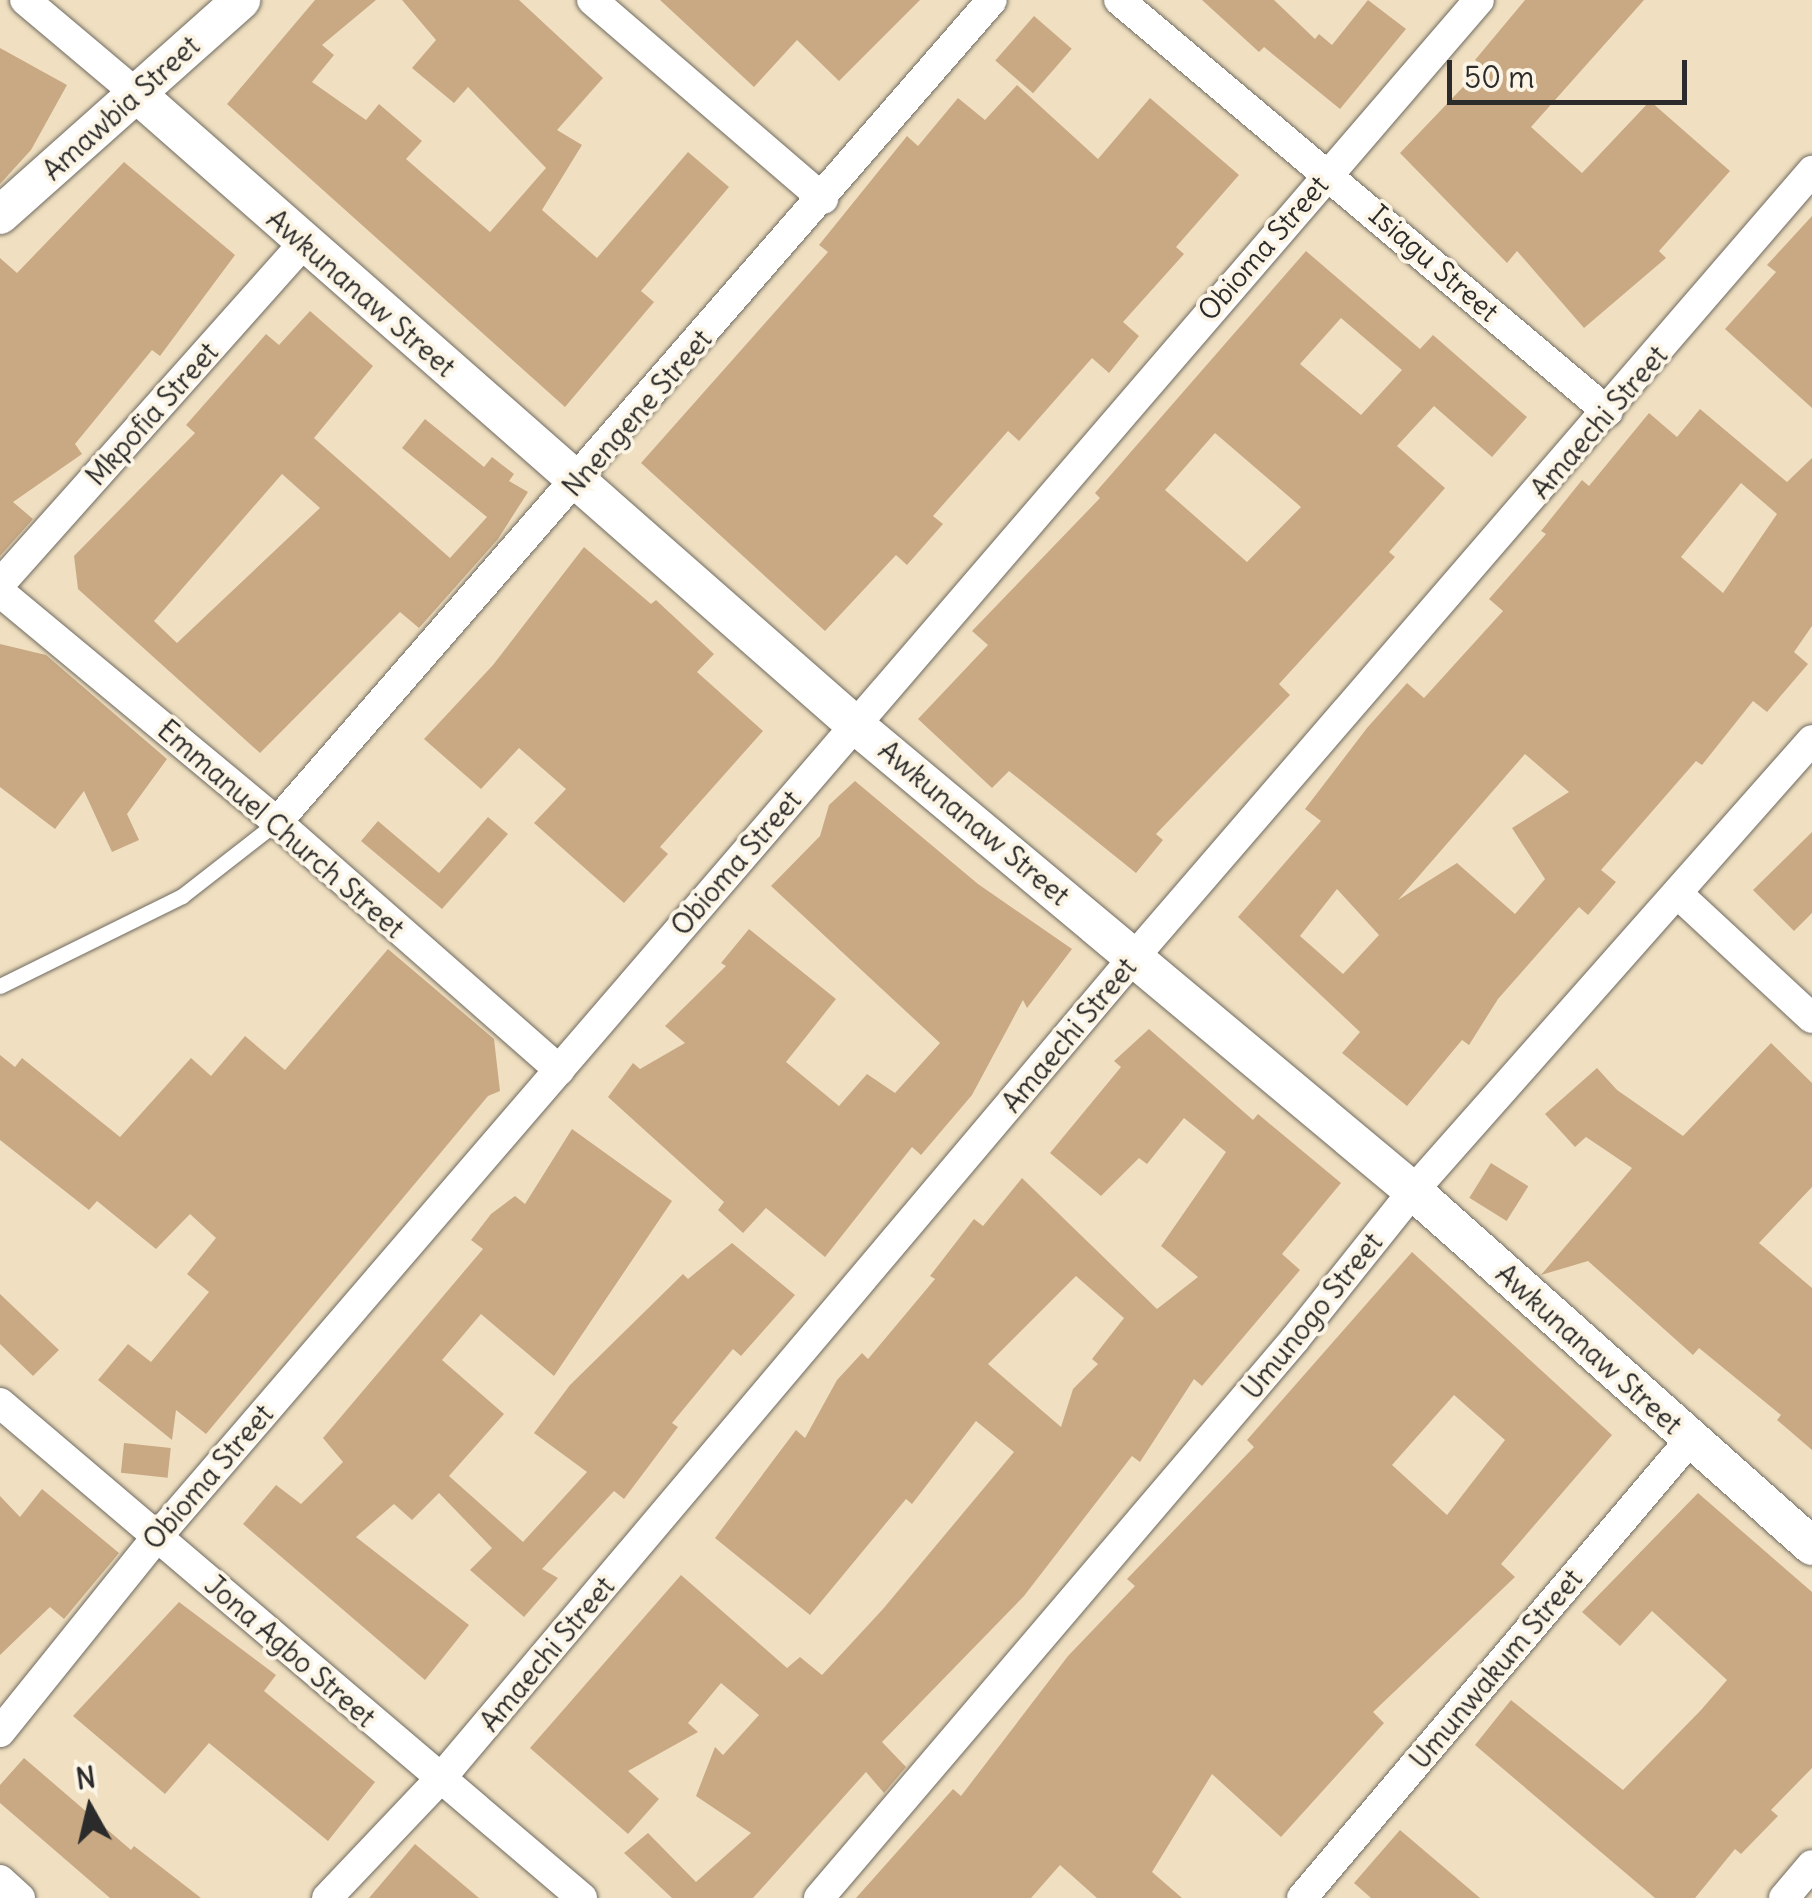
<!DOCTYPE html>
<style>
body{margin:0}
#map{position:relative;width:1812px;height:1898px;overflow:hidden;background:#f0e0c1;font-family:Delius,sans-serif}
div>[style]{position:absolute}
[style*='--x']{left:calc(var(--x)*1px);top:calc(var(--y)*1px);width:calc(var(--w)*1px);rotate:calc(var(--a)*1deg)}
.building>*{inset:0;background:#c8a984;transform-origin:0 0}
.roads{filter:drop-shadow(0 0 2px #706a60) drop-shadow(0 0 2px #706a60)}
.service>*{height:15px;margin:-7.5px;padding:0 7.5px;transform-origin:7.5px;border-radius:7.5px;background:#fff}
.minor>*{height:30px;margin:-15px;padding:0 15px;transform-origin:15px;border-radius:15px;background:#fff}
.tertiary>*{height:38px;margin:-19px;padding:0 19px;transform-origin:19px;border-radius:19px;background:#fff}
span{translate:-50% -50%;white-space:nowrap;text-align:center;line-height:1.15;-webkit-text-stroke:8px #fcf5e5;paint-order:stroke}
.street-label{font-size:28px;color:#2b2b2b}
.north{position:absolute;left:40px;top:1758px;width:100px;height:100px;-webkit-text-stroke:8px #fcf5e5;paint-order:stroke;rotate:352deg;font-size:28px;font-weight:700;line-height:40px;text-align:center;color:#2b2b2b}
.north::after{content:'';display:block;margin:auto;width:35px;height:45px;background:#2b2b2b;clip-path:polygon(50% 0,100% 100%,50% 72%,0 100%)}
.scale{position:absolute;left:1447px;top:60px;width:240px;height:45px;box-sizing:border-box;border:5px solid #2b2b2b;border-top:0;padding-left:12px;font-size:30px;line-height:35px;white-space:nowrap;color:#2b2b2b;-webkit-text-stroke:8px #fcf5e5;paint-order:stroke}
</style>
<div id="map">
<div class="building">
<i style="clip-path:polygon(315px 0,376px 0,322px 45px,334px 55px,312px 82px,366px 120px,379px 104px,422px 141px,406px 159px,490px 232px,546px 168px,468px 87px,454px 103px,412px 68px,436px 40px,402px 0,519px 0,603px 78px,557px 130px,582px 145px,542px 210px,597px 258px,688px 152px,729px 187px,641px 291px,654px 302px,565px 407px,227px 104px)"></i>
<i style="clip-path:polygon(660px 0,920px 0,839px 81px,797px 40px,754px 87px)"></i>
<i style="clip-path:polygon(1202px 0,1274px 0,1315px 39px,1319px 34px,1332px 45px,1368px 0,1406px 29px,1340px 109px,1264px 47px,1259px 52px)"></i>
<i style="clip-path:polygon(1525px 0,1644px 0,1531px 127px,1582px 173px,1650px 101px,1730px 171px,1659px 251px,1666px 258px,1584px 328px,1517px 251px,1507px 263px,1400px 153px,1483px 66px,1475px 60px)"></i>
<i style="left:1034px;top:16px;width:50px;height:59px;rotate:41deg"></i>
<i style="clip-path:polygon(0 48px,67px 85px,31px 150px,0 184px)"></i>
<i style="clip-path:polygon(1017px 85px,1098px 159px,1150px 98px,1239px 175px,1176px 247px,1184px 254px,1123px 322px,1139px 336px,1109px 373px,1092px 358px,1019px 441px,1008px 431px,933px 516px,943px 524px,907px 565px,896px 555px,825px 631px,641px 463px,828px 252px,819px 245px,907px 136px,918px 146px,958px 98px,985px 120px)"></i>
<i style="clip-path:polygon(124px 162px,235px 255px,160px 356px,152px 350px,75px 444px,82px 454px,13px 502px,33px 519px,0 556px,0 258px,17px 273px)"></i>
<i style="clip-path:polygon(1812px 216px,1812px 408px,1725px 329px,1776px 272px,1767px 265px)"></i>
<i style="clip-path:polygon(evenodd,1306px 251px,1420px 349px,1433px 335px,1527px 417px,1492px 457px,1434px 406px,1397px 446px,1445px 488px,1389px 552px,1395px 557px,1279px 684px,1290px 695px,1156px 834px,1163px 840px,1136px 873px,1009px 771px,992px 788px,918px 719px,988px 645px,972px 631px,1100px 498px,1095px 493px,1306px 251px,1341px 318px,1402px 370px,1361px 415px,1300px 364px,1341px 318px,1306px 251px,1215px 433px,1301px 507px,1247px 562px,1165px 490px,1215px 433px)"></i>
<i style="clip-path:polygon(evenodd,310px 311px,373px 366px,314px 438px,450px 558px,487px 517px,402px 448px,425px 419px,484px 467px,492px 457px,514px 474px,509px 481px,528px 492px,498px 539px,419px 628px,400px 612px,260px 753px,78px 589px,74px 556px,195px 433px,186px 425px,266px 334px,279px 345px,310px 311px,282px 474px,320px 508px,177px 643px,154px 621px,282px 474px)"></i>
<i style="clip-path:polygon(evenodd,1700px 409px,1787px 482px,1812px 458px,1812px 626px,1794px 652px,1808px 664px,1767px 712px,1753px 701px,1702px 765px,1696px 761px,1601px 870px,1616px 882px,1588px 915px,1579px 907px,1498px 999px,1469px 1045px,1462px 1040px,1407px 1106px,1342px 1053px,1360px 1032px,1238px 917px,1321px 821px,1305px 809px,1367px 728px,1407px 683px,1424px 698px,1503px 611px,1489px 599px,1546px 534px,1541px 531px,1582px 480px,1589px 486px,1649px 413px,1677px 437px,1700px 409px,1741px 483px,1777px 514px,1723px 593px,1681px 557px,1741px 483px,1700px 409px,1525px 754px,1569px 792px,1512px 828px,1545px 879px,1515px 914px,1457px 863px,1398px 900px,1525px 754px,1700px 409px,1337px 889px,1379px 935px,1343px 974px,1300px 936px,1337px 889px)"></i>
<i style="clip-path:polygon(584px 547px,651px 604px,656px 600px,714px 654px,697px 672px,763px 731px,660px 847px,668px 854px,624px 903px,534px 823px,566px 789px,519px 748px,481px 789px,424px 739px,493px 665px)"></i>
<i style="clip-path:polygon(0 644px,46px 655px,167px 759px,127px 814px,139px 840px,112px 852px,84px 791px,55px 829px,0 787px)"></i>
<i style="clip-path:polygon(855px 781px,978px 884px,1072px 949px,1027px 1008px,1023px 1000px,972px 1095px,921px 1155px,912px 1147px,825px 1257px,766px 1208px,743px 1233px,718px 1210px,724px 1202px,608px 1097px,633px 1063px,640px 1069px,685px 1043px,665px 1026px,726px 966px,721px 963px,749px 929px,836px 999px,786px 1062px,839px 1106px,867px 1074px,895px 1093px,940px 1043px,771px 886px,820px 836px,829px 805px)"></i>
<i style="clip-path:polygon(488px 817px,508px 834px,442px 909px,361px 841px,378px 821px,439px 873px)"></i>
<i style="clip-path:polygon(1812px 832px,1812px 913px,1794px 931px,1753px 890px)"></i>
<i style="clip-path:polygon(388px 949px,494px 1039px,500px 1091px,488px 1096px,206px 1434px,176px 1410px,172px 1440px,98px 1380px,128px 1344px,151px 1362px,209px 1292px,187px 1274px,216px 1238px,190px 1214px,156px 1249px,97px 1201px,89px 1210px,0 1140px,0 1055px,15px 1067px,22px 1058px,120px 1137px,191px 1058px,211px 1076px,245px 1036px,285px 1070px)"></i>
<i style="clip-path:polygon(evenodd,1149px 1029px,1253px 1120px,1258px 1114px,1341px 1183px,1282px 1254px,1300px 1270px,1202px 1386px,1194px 1379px,1140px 1462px,1132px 1456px,1024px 1596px,882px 1742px,906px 1767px,884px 1793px,866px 1772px,753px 1898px,672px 1898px,624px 1853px,648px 1833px,696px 1882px,751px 1833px,696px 1796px,715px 1747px,723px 1755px,759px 1715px,721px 1683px,688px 1723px,698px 1732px,628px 1771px,659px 1799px,628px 1834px,530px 1748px,681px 1575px,787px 1668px,800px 1657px,822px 1675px,883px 1609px,1014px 1452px,976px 1421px,912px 1504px,906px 1499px,810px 1615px,715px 1538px,796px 1430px,805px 1438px,837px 1380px,862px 1353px,868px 1359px,935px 1279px,930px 1276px,974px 1219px,983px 1226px,1022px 1178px,1157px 1309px,1198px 1277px,1161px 1246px,1226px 1152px,1184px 1118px,1147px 1164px,1139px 1158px,1101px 1196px,1050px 1153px,1121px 1067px,1114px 1061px,1149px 1029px,1076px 1276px,1124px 1318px,1092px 1359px,1098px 1364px,1073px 1389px,1061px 1427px,988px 1364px,1076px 1276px)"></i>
<i style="clip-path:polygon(1771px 1043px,1812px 1083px,1812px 1187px,1759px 1243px,1812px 1288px,1812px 1450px,1777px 1420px,1781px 1415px,1699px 1348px,1693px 1355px,1588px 1261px,1541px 1275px,1632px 1168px,1586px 1137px,1575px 1147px,1545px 1114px,1597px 1068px,1617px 1090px,1683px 1136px)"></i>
<i style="clip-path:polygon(572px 1129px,672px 1201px,554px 1376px,481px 1314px,442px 1360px,504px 1414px,449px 1476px,523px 1542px,587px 1472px,534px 1433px,570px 1385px,683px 1274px,688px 1279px,732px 1243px,795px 1295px,741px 1356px,733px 1349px,672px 1423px,678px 1427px,624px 1499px,614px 1491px,542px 1569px,558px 1578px,524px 1617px,470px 1570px,492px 1548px,439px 1493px,412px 1520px,394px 1504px,356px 1537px,469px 1625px,425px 1680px,243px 1524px,276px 1485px,301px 1504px,343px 1462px,323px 1438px,483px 1249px,471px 1240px,491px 1214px,515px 1196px,525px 1204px)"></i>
<i style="left:1491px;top:1163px;width:44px;height:41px;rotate:32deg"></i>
<i style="clip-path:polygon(evenodd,1412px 1252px,1612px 1435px,1501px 1564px,1515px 1577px,1373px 1712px,1384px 1723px,1281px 1837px,1212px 1774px,1152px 1872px,1182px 1898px,1097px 1898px,1060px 1865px,1031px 1898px,856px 1898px,953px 1789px,961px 1796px,1068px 1656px,1135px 1586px,1127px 1579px,1254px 1447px,1247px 1440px,1412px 1252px,1454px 1395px,1505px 1440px,1447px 1515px,1392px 1465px,1454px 1395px)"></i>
<i style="clip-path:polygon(0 1294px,59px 1350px,33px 1376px,0 1344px)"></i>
<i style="left:124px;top:1443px;width:47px;height:30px;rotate:6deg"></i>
<i style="clip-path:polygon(42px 1489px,119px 1553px,64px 1619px,50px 1607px,0 1655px,0 1496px,20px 1517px)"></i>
<i style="clip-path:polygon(1698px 1493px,1812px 1592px,1812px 1768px,1771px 1810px,1778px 1816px,1741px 1854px,1735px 1849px,1695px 1898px,1655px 1898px,1475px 1745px,1511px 1700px,1623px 1790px,1701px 1710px,1727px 1680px,1652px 1611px,1620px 1646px,1582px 1612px)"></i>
<i style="clip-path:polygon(179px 1602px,276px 1675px,264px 1691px,375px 1782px,328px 1841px,209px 1743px,165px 1794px,73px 1716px)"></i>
<i style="clip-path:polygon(24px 1758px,131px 1850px,134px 1846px,201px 1898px,110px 1898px,0 1803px,0 1785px)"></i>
<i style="clip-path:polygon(1400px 1830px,1480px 1898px,1371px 1898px,1354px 1883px)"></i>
<i style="clip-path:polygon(415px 1844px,479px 1898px,369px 1898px)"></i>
</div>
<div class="roads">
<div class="service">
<i style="--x:0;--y:986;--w:203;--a:-26.3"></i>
<i style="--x:182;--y:896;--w:120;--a:-37.9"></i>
</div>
<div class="minor">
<i style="--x:25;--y:0;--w:149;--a:40.1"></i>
<i style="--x:592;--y:0;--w:305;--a:40.7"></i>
<i style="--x:1119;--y:0;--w:639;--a:40.12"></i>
<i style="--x:0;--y:584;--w:455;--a:-48.3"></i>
<i style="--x:0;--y:592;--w:360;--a:39.7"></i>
<i style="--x:277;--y:822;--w:376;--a:41.3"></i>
<i style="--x:277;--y:822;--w:1089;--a:-48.98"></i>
<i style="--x:1679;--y:895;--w:181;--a:42.8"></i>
<i style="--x:0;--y:1403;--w:764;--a:40.38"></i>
<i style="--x:0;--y:1732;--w:250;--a:-51.2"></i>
<i style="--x:157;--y:1537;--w:2027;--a:-49.3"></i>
<i style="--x:0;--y:1880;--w:27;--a:42"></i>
<i style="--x:327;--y:1898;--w:166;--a:-46.5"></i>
<i style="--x:441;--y:1778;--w:1076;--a:-49.83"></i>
<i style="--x:1135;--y:956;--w:1037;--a:-49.22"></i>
<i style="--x:819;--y:1898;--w:734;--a:-49.58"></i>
<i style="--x:1295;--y:1339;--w:189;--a:-51.4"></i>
<i style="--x:1413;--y:1191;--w:602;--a:-48.5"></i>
<i style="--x:1302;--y:1898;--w:600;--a:-49.73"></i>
<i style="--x:1784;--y:1898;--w:43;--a:-49.7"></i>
</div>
<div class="tertiary">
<i style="--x:139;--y:96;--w:952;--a:41.29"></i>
<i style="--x:854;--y:724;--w:728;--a:39.88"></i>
<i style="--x:1413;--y:1191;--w:534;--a:41.66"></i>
<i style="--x:0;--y:215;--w:323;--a:-41.7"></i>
</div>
</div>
<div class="street-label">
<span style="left:121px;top:108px;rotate:-42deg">Amawbia Street</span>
<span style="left:1263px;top:248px;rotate:-49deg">Obioma Street</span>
<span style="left:1434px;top:263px;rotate:41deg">Isiagu Street</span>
<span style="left:361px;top:293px;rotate:41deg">Awkunanaw Street</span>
<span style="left:637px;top:413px;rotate:-49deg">Nnengene Street</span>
<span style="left:152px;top:414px;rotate:-48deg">Mkpofia Street</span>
<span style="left:1599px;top:422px;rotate:-49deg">Amaechi Street</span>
<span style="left:974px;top:823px;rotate:40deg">Awkunanaw Street</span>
<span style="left:281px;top:829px;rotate:41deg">Emmanuel Church Street</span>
<span style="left:736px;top:863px;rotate:-49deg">Obioma Street</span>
<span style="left:1069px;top:1035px;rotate:-50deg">Amaechi Street</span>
<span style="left:1312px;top:1316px;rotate:-51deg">Umunogo Street</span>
<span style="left:1589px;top:1349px;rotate:42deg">Awkunanaw Street</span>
<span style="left:208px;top:1477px;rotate:-49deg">Obioma Street</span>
<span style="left:290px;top:1651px;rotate:41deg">Jona Agbo Street</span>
<span style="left:547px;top:1654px;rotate:-50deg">Amaechi Street</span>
<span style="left:1496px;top:1669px;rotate:-50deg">Umunwakum Street</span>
</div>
<div class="north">N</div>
<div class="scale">50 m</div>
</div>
